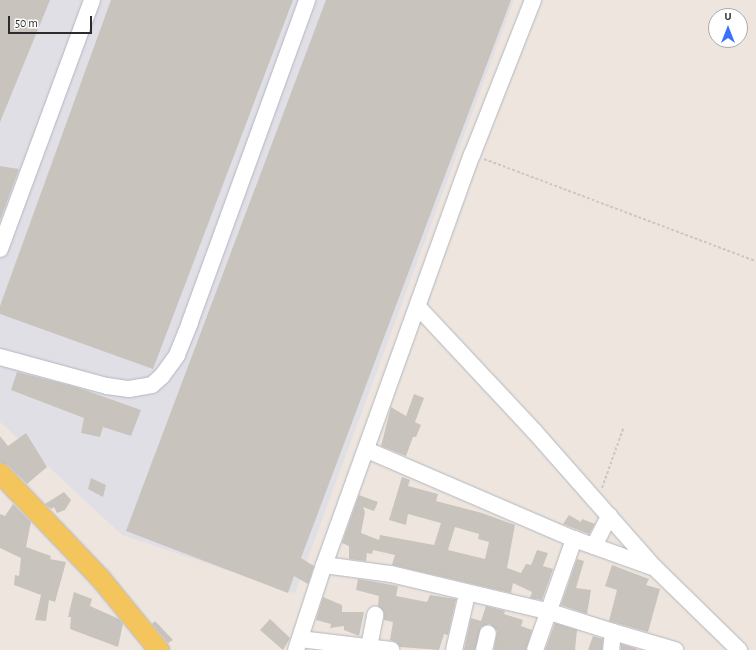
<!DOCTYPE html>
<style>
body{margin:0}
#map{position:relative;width:756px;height:650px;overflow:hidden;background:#eee6de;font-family:"Alegreya Sans",sans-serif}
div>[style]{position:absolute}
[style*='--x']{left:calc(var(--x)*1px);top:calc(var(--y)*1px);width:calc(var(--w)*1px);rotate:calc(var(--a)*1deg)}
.industrial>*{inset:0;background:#e0dfe6}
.building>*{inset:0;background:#c9c3bd}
.path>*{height:2px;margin-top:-1px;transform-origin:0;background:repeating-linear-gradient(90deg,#c8c8c8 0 3px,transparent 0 5px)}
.roads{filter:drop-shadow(0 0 1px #b2b6c0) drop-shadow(0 0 1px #b2b6c0)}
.minor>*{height:16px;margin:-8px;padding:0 8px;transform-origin:8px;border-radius:8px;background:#fff}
.major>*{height:20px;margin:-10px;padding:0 10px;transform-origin:10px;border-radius:10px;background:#f4c45d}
span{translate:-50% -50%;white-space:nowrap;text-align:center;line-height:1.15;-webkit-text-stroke:4px #fff;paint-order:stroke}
.north{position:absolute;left:708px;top:8px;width:40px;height:40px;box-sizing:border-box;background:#fff;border:1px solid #ababab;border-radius:50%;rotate:0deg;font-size:11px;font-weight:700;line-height:16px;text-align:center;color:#2c2c2c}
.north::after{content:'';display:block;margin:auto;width:14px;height:18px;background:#3b70fd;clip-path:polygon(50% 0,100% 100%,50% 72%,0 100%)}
.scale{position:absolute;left:8px;top:16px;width:84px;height:18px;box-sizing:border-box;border:2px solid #2c2c2c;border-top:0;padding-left:5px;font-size:12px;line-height:14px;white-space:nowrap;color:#2c2c2c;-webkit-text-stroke:3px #fff;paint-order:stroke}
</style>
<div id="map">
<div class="industrial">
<i style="clip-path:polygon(0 0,514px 0,295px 593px,122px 535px,0 422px)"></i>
</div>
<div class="building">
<i style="clip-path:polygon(0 0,50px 0,0 122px)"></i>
<i style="clip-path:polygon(111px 0,293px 0,153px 369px,0 314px,0 306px)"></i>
<i style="clip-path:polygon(326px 0,511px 0,301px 558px,314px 566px,308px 584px,294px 576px,288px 593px,126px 531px)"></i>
<i style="clip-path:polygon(0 166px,19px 169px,0 220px)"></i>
<i style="clip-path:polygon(17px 372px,76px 387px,141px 410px,131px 436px,103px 427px,100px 437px,81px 433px,84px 418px,11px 390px)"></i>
<i style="clip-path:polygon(414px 394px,424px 398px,415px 422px,421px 425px,416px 437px,413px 437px,406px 456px,381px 446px,391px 407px,406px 416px)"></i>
<i style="clip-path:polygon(26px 433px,47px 467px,27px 484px,8px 465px,0 462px,0 436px,8px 446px)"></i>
<i style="clip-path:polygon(evenodd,402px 477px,410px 480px,408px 486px,438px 494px,436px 501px,482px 513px,515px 525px,507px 568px,521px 573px,526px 564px,531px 565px,537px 550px,548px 553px,543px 566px,553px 569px,542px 600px,530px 598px,532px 592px,513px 583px,511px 593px,392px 565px,395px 555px,373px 550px,372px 554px,367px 553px,366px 561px,349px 559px,349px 546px,342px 543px,359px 495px,378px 502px,374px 511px,363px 507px,365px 512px,361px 533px,379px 540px,380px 535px,434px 545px,441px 523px,408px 514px,406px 525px,389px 520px,402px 477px,455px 527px,479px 534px,478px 539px,489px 542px,485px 559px,448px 550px,455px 527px)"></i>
<i style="clip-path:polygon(91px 478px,106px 485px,103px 497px,88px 489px)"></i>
<i style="clip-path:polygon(64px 492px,71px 500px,65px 510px,57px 513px,54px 507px,51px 509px,45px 504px)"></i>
<i style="clip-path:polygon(13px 504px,31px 522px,26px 547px,51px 556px,50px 559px,66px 562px,55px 602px,49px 600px,46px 621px,35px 620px,41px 595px,14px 585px,15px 575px,19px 576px,21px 558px,0 548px,0 514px,5px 516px)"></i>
<i style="clip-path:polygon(569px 515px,581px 522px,582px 519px,595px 524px,589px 534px,563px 524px)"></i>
<i style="clip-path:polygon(577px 559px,584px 561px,576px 588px,591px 590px,587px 614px,561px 605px)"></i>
<i style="clip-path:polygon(612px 565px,649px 579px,646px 585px,660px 589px,648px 632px,609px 621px,617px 590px,605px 586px)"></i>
<i style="clip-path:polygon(358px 579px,398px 586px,396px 596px,427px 602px,430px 595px,456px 599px,448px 635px,444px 634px,439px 650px,400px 647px,396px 642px,390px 640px,393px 622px,384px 620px,384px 612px,378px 606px,379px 596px,356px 590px)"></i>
<i style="clip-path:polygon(74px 592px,92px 599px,90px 606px,119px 619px,123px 624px,118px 647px,70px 629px,71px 617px,68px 617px)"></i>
<i style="clip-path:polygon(323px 597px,342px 605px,342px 612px,364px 612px,359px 636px,344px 630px,344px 626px,330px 628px,331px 624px,316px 620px)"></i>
<i style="clip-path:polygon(486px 606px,505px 611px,504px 614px,523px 620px,521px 626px,532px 630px,526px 650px,494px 650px,497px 631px,490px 624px,481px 627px,475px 650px,464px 650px,471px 618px,481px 621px)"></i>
<i style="clip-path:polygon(270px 619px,290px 638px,283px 650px,260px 630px)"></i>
<i style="clip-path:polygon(155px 621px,173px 640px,168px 643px,152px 624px)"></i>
<i style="clip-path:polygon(555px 623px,577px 630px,575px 650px,545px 650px)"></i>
<i style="clip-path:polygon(593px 636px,603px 639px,602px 650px,588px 650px)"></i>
<i style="clip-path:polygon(621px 644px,637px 649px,637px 650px,621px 650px)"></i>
</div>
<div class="path">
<i style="--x:484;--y:159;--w:290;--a:20.6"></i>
<i style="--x:602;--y:488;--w:63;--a:-70.4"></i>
</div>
<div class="roads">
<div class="minor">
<i style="--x:0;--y:249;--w:265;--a:-69.7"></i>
<i style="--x:418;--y:307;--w:170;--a:46.9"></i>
<i style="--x:534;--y:431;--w:181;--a:48.6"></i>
<i style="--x:654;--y:567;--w:119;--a:44.3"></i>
<i style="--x:0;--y:357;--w:111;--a:15.2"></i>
<i style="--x:107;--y:386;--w:22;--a:8"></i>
<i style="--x:129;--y:389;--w:23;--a:-10"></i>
<i style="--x:152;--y:385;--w:13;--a:-42"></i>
<i style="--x:162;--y:376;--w:26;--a:-54"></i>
<i style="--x:177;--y:355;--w:35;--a:-68"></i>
<i style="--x:190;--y:322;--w:343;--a:-70"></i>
<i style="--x:367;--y:450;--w:225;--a:23.3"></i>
<i style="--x:574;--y:539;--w:83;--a:19.7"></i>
<i style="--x:594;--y:546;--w:34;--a:-63"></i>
<i style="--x:324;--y:565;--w:68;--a:7.7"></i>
<i style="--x:391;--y:574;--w:163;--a:13.4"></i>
<i style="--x:550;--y:612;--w:66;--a:17.6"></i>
<i style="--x:613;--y:632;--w:18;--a:96"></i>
<i style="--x:613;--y:632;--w:65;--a:16.2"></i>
<i style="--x:300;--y:639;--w:92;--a:6.9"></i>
<i style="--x:369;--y:647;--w:33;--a:-79"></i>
<i style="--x:296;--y:650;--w:89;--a:-71.8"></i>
<i style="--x:324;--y:565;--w:436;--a:-70.2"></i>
<i style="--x:472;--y:155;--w:167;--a:-68.5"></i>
<i style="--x:454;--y:650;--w:57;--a:-76.9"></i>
<i style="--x:484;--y:650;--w:17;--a:-77"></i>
<i style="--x:535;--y:650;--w:118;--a:-70.6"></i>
</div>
<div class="major">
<i style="--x:0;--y:473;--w:146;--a:46.4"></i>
<i style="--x:101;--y:579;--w:92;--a:50.8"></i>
</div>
</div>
<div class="north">U</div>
<div class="scale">50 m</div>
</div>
